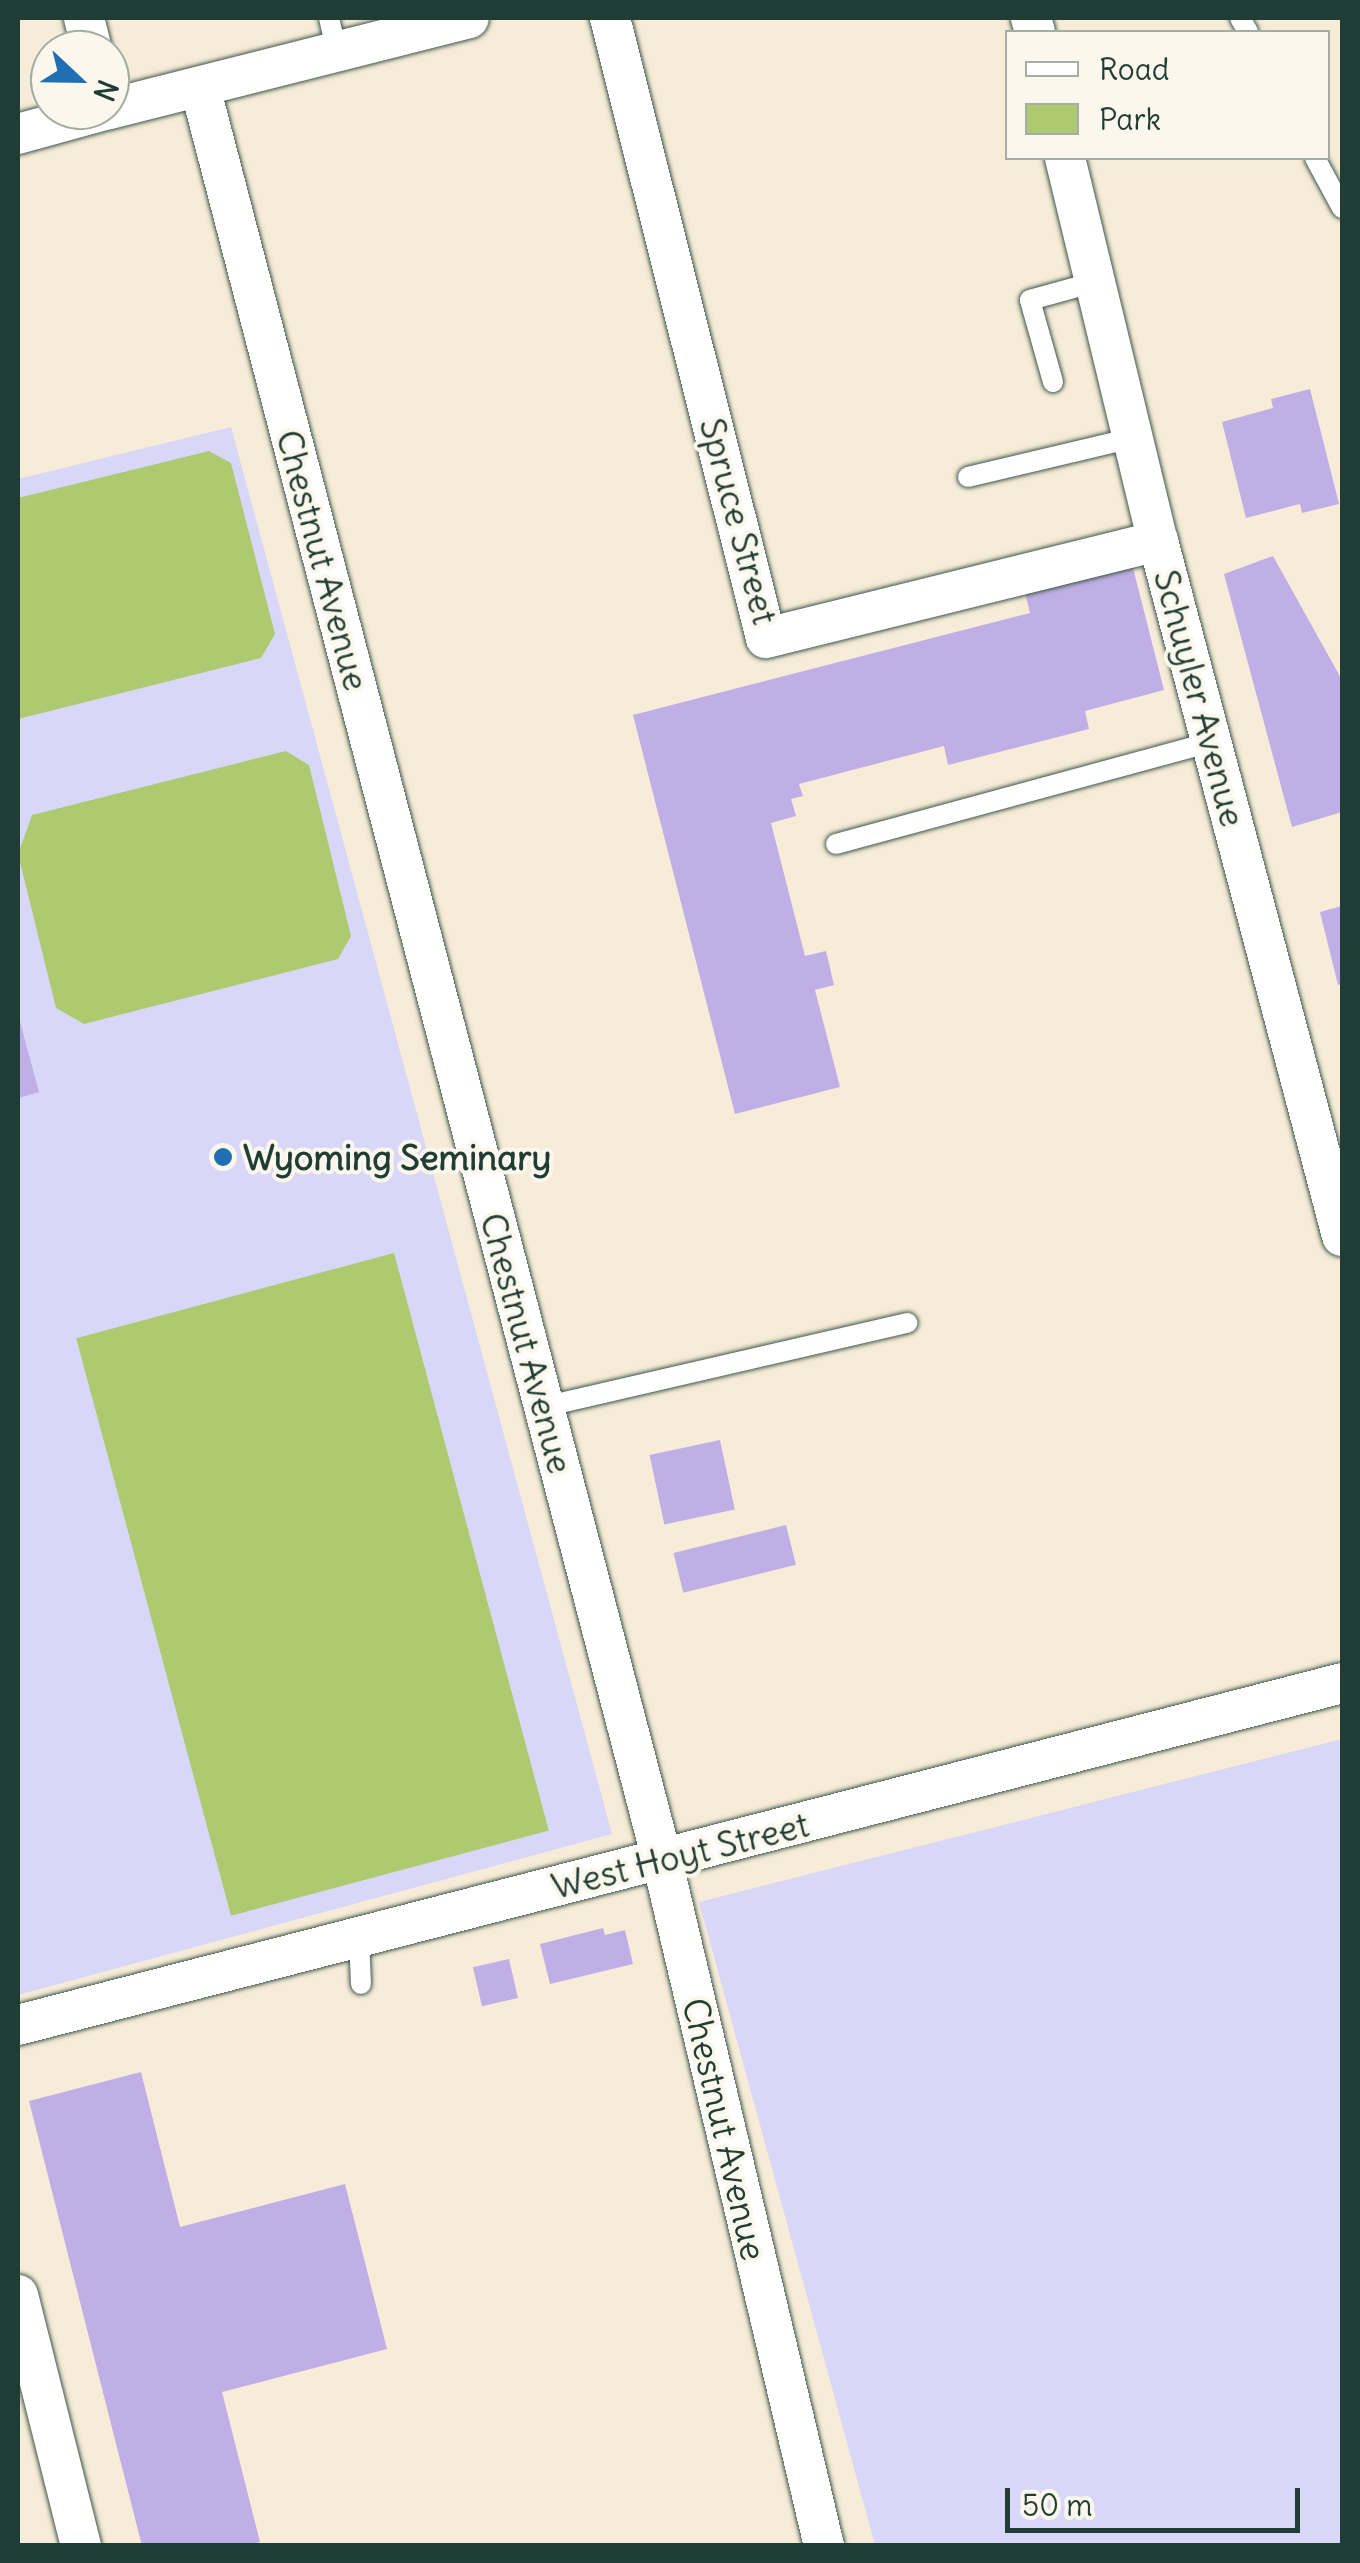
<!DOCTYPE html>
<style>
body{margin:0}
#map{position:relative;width:1360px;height:2563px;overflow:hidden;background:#f6ecd7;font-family:Delius,sans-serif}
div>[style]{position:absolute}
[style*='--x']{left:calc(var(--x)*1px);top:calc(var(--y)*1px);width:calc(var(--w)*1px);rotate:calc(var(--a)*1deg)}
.built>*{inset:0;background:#d8d7f8}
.green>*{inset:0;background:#aeca71;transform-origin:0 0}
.building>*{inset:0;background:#c0afe6;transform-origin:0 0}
.roads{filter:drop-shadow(0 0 2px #3f574c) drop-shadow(0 0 2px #3f574c)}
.service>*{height:20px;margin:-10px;padding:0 10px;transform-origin:10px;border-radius:10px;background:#fff}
.minor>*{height:40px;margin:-20px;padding:0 20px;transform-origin:20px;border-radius:20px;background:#fff}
.dots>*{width:28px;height:28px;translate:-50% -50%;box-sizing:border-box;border:5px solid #fbf7ec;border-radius:50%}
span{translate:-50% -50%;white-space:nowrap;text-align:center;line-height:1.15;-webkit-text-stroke:8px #fbf7ec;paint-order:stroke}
.street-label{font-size:35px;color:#1f3d34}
.poi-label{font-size:35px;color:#1f3d34;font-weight:700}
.left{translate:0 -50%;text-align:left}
.frame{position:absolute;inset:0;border:20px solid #1f3d34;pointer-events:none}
.legend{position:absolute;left:1005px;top:30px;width:325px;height:130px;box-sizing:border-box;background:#fbf7ec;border:2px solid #a3ada2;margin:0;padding:12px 18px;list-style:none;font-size:30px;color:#1f3d34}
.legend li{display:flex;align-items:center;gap:20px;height:50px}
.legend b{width:50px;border:2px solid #a3ada2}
.north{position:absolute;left:30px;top:30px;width:100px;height:100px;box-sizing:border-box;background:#fbf7ec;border:2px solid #a3ada2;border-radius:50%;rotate:112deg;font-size:28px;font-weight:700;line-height:40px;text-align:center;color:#1f3d34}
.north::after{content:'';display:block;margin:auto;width:35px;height:45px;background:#1f6fb2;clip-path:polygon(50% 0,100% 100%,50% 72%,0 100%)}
.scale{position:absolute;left:1005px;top:2488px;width:295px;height:45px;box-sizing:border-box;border:5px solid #1f3d34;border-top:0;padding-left:12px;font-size:30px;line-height:35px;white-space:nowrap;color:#1f3d34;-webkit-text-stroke:8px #fbf7ec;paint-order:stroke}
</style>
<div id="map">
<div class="built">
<i style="clip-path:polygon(231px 427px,612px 1834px,18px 1995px,18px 479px)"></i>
<i style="clip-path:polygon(1342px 1739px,1342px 2545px,875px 2545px,699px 1902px)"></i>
</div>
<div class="green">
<i style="clip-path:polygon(209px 451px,231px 463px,275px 634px,261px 658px,18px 719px,18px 498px)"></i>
<i style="clip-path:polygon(286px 751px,309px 765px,351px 936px,338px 959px,84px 1024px,56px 1008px,18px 854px,32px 815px)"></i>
<i style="left:394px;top:1253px;width:598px;height:329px;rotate:75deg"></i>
</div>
<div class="building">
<i style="clip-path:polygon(1310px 389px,1339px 504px,1302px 513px,1300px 504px,1246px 518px,1222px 422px,1273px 408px,1271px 399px)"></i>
<i style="clip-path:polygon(1129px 552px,1164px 690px,1085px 711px,1089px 729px,948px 765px,944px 746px,799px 784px,803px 796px,791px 799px,796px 816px,771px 823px,805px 956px,826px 951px,834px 985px,815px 990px,840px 1087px,735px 1114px,633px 715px,1030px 613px,1022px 580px)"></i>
<i style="clip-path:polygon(1273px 556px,1342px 680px,1342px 812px,1292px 827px,1224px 574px)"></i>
<i style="clip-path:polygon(1342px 906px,1342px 984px,1338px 985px,1320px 912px)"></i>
<i style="clip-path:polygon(18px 1014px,39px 1092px,18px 1098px)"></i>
<i style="left:720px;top:1440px;width:71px;height:72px;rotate:78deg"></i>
<i style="left:786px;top:1525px;width:41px;height:116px;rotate:76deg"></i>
<i style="clip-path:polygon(603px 1928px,605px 1935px,625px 1930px,633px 1964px,550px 1984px,540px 1944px)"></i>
<i style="left:509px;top:1959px;width:40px;height:37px;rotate:77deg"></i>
<i style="clip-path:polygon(141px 2072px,180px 2227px,345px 2184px,387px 2349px,222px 2392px,260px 2542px,247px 2546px,142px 2546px,29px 2101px)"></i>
</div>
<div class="roads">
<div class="service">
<i style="--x:329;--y:18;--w:35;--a:77"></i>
<i style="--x:1240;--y:18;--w:16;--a:60"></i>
<i style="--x:1315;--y:158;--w:57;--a:61.6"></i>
<i style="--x:1053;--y:382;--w:85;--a:-105.7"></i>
<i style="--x:1030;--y:300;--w:67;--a:-15.5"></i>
<i style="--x:968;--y:477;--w:170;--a:-13.3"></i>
<i style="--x:836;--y:844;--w:390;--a:-15.2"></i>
<i style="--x:543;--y:1407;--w:374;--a:-13"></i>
<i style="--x:359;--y:1937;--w:47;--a:87.6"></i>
</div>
<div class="minor">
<i style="--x:84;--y:18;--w:33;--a:76"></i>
<i style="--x:610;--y:18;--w:639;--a:75.88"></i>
<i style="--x:766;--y:638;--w:404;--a:-13.9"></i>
<i style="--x:1031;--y:18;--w:15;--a:74"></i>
<i style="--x:200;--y:87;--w:1832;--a:75.39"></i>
<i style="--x:662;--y:1860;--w:705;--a:76.71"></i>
<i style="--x:110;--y:109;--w:370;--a:-14.2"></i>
<i style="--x:18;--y:134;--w:90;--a:-15.4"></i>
<i style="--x:1065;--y:158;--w:394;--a:76.4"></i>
<i style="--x:1158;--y:541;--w:719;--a:75.17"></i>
<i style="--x:18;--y:2025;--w:1367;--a:-14.48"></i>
<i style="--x:18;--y:2295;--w:259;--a:75.9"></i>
</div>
</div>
<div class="dots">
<i style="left:223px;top:1157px;background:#1f6fb2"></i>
</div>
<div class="street-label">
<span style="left:739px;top:521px;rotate:75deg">Spruce Street</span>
<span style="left:323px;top:560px;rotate:75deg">Chestnut Avenue</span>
<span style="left:1200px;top:698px;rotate:75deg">Schuyler Avenue</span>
<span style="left:527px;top:1343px;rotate:75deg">Chestnut Avenue</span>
<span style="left:680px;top:1855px;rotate:-14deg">West Hoyt Street</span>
<span style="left:725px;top:2129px;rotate:77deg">Chestnut Avenue</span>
</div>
<div class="poi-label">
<span class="left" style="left:243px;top:1157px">Wyoming Seminary</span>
</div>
<div class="frame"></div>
<ul class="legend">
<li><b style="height:12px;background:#fff"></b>Road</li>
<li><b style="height:28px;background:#aeca71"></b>Park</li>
</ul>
<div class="north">N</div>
<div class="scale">50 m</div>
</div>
